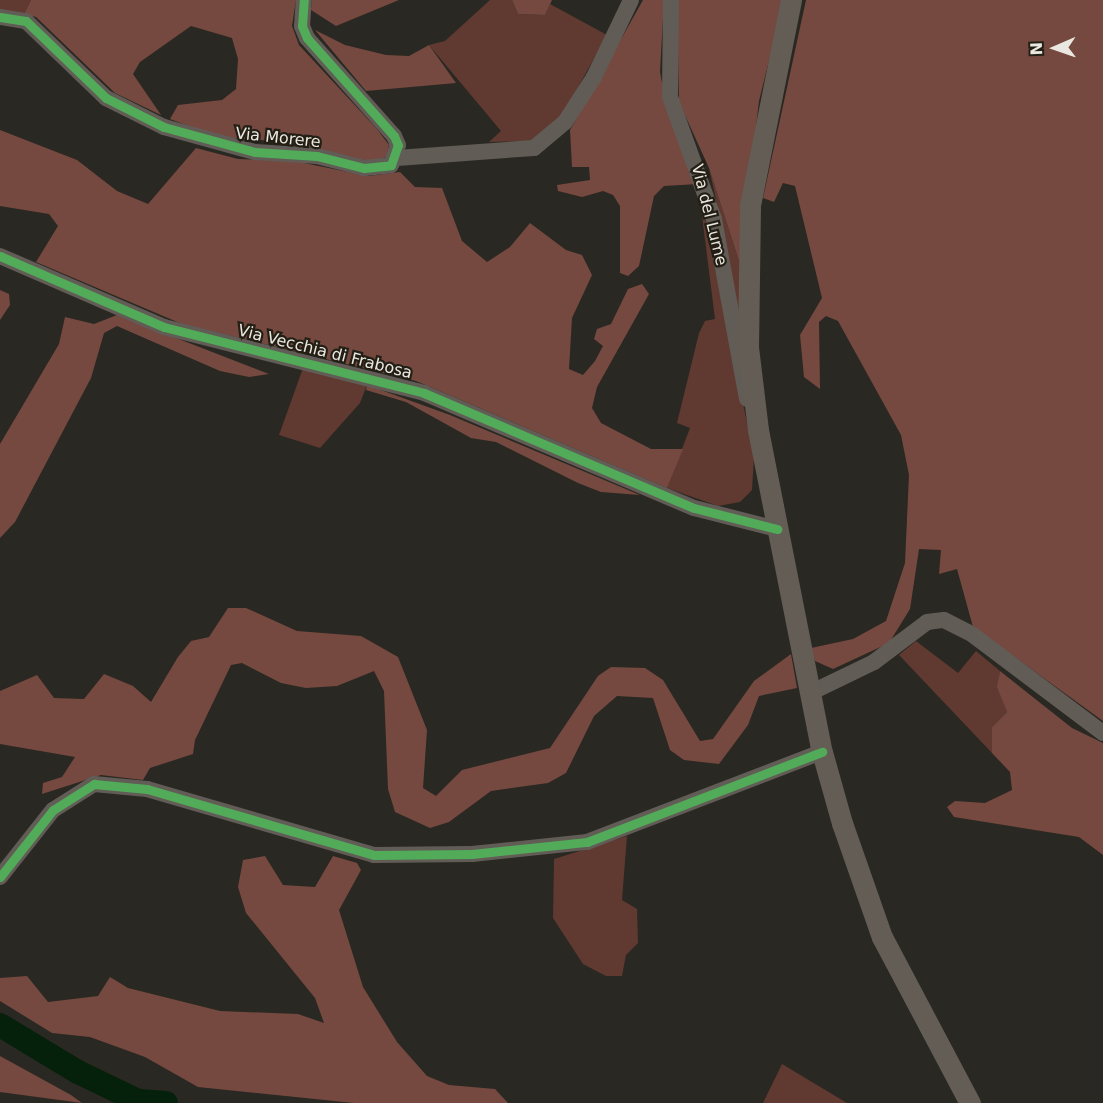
<!DOCTYPE html>
<style>
body{margin:0}
#map{position:relative;width:1103px;height:1103px;overflow:hidden;background:#2a2822;font-family:"DejaVu Sans",sans-serif}
div>[style]{position:absolute}
[style*='--x']{left:calc(var(--x)*1px);top:calc(var(--y)*1px);width:calc(var(--w)*1px);rotate:calc(var(--a)*1deg)}
.green>*{inset:0;background:#603931}
.forest>*{inset:0;background:#75493f}
.river>*{height:24px;margin:-12px;padding:0 12px;transform-origin:12px;border-radius:12px;background:#05200b}
.minor>*{height:16px;margin:-8px;padding:0 8px;transform-origin:8px;border-radius:8px;background:#615c56}
.major>*{height:21px;margin:-10.5px;padding:0 10.5px;transform-origin:10.5px;border-radius:10.5px;background:#635d56}
.cycleway>*{height:9px;margin:-4.5px;padding:0 4.5px;transform-origin:4.5px;border-radius:4.5px;background:#51ab58}
span{translate:-50% -50%;white-space:nowrap;text-align:center;line-height:1.15;-webkit-text-stroke:4.5px #231f15;paint-order:stroke}
.street-label{font-size:16px;color:#e9e7e0}
.north{position:absolute;left:1025px;top:18px;width:60px;height:60px;-webkit-text-stroke:4px #231f15;paint-order:stroke;rotate:268deg;font-size:16px;font-weight:700;line-height:24px;text-align:center;color:#e9e7e0}
.north::after{content:'';display:block;margin:auto;width:21px;height:27px;background:#e9e7e0;clip-path:polygon(50% 0,100% 100%,50% 72%,0 100%)}
</style>
<div id="map">
<div class="green">
<i style="clip-path:polygon(0 0,31px 0,24px 14px,0 10px)"></i>
<i style="clip-path:polygon(490px 0,512px 0,518px 14px,545px 15px,550px 4px,607px 35px,561px 118px,532px 141px,489px 142px,501px 131px,429px 45px,445px 41px)"></i>
<i style="clip-path:polygon(709px 168px,740px 264px,745px 367px,726px 244px)"></i>
<i style="clip-path:polygon(698px 184px,754px 457px,752px 490px,740px 502px,718px 506px,667px 488px,690px 428px,677px 423px,699px 333px,705px 321px,715px 319px)"></i>
<i style="clip-path:polygon(303px 368px,367px 385px,360px 403px,320px 448px,279px 435px)"></i>
<i style="clip-path:polygon(916px 641px,958px 673px,976px 651px,1000px 671px,998px 687px,1007px 712px,992px 727px,992px 753px,899px 655px)"></i>
<i style="clip-path:polygon(627px 836px,622px 900px,637px 909px,638px 943px,626px 955px,622px 976px,606px 976px,583px 964px,553px 918px,554px 859px)"></i>
<i style="clip-path:polygon(782px 1064px,847px 1103px,763px 1103px)"></i>
</div>
<div class="forest">
<i style="clip-path:polygon(31px 0,296px 0,292px 26px,299px 45px,377px 129px,389px 145px,386px 157px,373px 162px,288px 142px,218px 137px,170px 119px,178px 105px,222px 100px,236px 89px,238px 59px,232px 38px,191px 26px,140px 62px,133px 74px,161px 115px,115px 93px,36px 17px,24px 14px)"></i>
<i style="clip-path:polygon(312px 0,399px 0,336px 26px,311px 10px)"></i>
<i style="clip-path:polygon(512px 0,552px 0,545px 15px,518px 14px)"></i>
<i style="clip-path:polygon(643px 0,664px 0,660px 72px,665px 99px,698px 184px,664px 186px,654px 196px,639px 266px,628px 276px,620px 273px,620px 206px,613px 195px,603px 191px,582px 197px,558px 191px,557px 185px,590px 180px,589px 167px,572px 167px,570px 130px)"></i>
<i style="clip-path:polygon(677px 0,784px 0,759px 101px,740px 264px,709px 168px,679px 102px)"></i>
<i style="clip-path:polygon(806px 0,1103px 0,1103px 721px,973px 627px,957px 569px,939px 574px,941px 550px,919px 549px,910px 609px,889px 643px,833px 669px,815px 661px,811px 648px,853px 639px,886px 621px,905px 563px,909px 475px,901px 435px,838px 321px,826px 316px,819px 322px,820px 389px,804px 377px,800px 335px,822px 298px,795px 186px,783px 183px,774px 202px,763px 198px)"></i>
<i style="clip-path:polygon(315px 30px,345px 45px,386px 55px,409px 56px,429px 45px,456px 83px,366px 91px)"></i>
<i style="clip-path:polygon(0 130px,77px 160px,117px 191px,148px 204px,196px 148px,238px 159px,294px 161px,368px 176px,400px 172px,415px 187px,442px 188px,462px 241px,487px 262px,510px 247px,530px 223px,566px 250px,582px 255px,592px 275px,572px 318px,569px 369px,583px 375px,595px 361px,603px 346px,594px 339px,597px 329px,611px 324px,628px 289px,642px 284px,649px 294px,597px 387px,592px 408px,601px 423px,651px 449px,683px 449px,667px 488px,416px 381px,182px 324px,36px 262px,58px 226px,49px 214px,0 206px)"></i>
<i style="clip-path:polygon(0 290px,9px 294px,10px 305px,0 320px)"></i>
<i style="clip-path:polygon(117px 315px,269px 374px,249px 377px,220px 371px,117px 326px,104px 333px,91px 378px,15px 522px,0 538px,0 444px,59px 344px,65px 317px,94px 324px)"></i>
<i style="clip-path:polygon(367px 385px,450px 415px,640px 495px,601px 492px,578px 483px,496px 442px,471px 438px,406px 402px,366px 390px)"></i>
<i style="clip-path:polygon(228px 608px,246px 608px,297px 631px,361px 636px,398px 657px,427px 730px,423px 788px,436px 796px,462px 770px,550px 748px,598px 676px,611px 667px,645px 668px,663px 680px,700px 741px,713px 739px,754px 681px,791px 654px,797px 688px,759px 696px,748px 725px,719px 764px,684px 760px,670px 750px,653px 698px,617px 696px,594px 716px,566px 773px,548px 783px,491px 791px,449px 822px,430px 828px,395px 812px,388px 789px,384px 691px,374px 671px,337px 686px,306px 688px,281px 683px,242px 663px,231px 665px,195px 740px,193px 754px,150px 768px,143px 780px,101px 775px,42px 794px,43px 783px,62px 777px,75px 757px,0 744px,0 691px,37px 675px,54px 698px,84px 699px,104px 674px,133px 686px,151px 702px,178px 657px,191px 641px,209px 637px)"></i>
<i style="clip-path:polygon(1000px 671px,1072px 728px,1103px 743px,1103px 855px,1079px 837px,954px 817px,947px 807px,955px 801px,985px 803px,1012px 790px,1010px 772px,992px 753px,992px 727px,1007px 712px,997px 687px)"></i>
<i style="clip-path:polygon(265px 856px,283px 885px,315px 887px,333px 856px,357px 863px,361px 870px,339px 910px,363px 987px,397px 1042px,427px 1076px,449px 1085px,495px 1089px,508px 1103px,354px 1103px,198px 1087px,145px 1057px,90px 1037px,52px 1033px,0 1001px,0 978px,27px 976px,48px 1002px,98px 996px,110px 977px,128px 988px,220px 1011px,298px 1014px,324px 1023px,315px 998px,246px 913px,238px 887px,243px 860px)"></i>
<i style="clip-path:polygon(0 1056px,71px 1095px,82px 1103px,0 1092px)"></i>
</div>
<div class="river">
<i style="--x:0;--y:1025;--w:89;--a:31.2"></i>
<i style="--x:76;--y:1071;--w:69;--a:25.8"></i>
<i style="--x:138;--y:1101;--w:28;--a:4"></i>
</div>
<div class="minor">
<i style="--x:671;--y:0;--w:97;--a:90.6"></i>
<i style="--x:670;--y:97;--w:130;--a:70.2"></i>
<i style="--x:714;--y:219;--w:183;--a:79.6"></i>
<i style="--x:0;--y:17;--w:26;--a:9"></i>
<i style="--x:26;--y:21;--w:111;--a:43.9"></i>
<i style="--x:106;--y:98;--w:65;--a:26.6"></i>
<i style="--x:164;--y:127;--w:94;--a:15.4"></i>
<i style="--x:255;--y:152;--w:62;--a:3.7"></i>
<i style="--x:317;--y:156;--w:49;--a:14.3"></i>
<i style="--x:364;--y:168;--w:27;--a:-6"></i>
<i style="--x:391;--y:165;--w:21;--a:-71"></i>
<i style="--x:398;--y:145;--w:10;--a:-114"></i>
<i style="--x:394;--y:136;--w:131;--a:-131.6"></i>
<i style="--x:307;--y:38;--w:13;--a:-113"></i>
<i style="--x:302;--y:26;--w:26;--a:-86"></i>
<i style="--x:397;--y:158;--w:137;--a:-4.2"></i>
<i style="--x:534;--y:148;--w:40;--a:-40"></i>
<i style="--x:565;--y:122;--w:54;--a:-57.2"></i>
<i style="--x:594;--y:77;--w:85;--a:-64.3"></i>
<i style="--x:0;--y:256;--w:179;--a:23.4"></i>
<i style="--x:164;--y:327;--w:268;--a:14.2"></i>
<i style="--x:424;--y:393;--w:293;--a:23.1"></i>
<i style="--x:694;--y:508;--w:86;--a:14.2"></i>
<i style="--x:810;--y:693;--w:71;--a:-25.8"></i>
<i style="--x:874;--y:662;--w:66;--a:-37"></i>
<i style="--x:927;--y:622;--w:17;--a:-7"></i>
<i style="--x:944;--y:620;--w:33;--a:27"></i>
<i style="--x:973;--y:635;--w:163;--a:37"></i>
<i style="--x:0;--y:877;--w:85;--a:-51.7"></i>
<i style="--x:53;--y:810;--w:49;--a:-32.4"></i>
<i style="--x:94;--y:784;--w:53;--a:5.4"></i>
<i style="--x:147;--y:789;--w:236;--a:16.2"></i>
<i style="--x:374;--y:855;--w:98;--a:-0.6"></i>
<i style="--x:472;--y:854;--w:116;--a:-6"></i>
<i style="--x:587;--y:842;--w:252;--a:-21"></i>
</div>
<div class="major">
<i style="--x:791;--y:0;--w:210;--a:101.3"></i>
<i style="--x:750;--y:206;--w:141;--a:90.8"></i>
<i style="--x:748;--y:347;--w:84;--a:83.1"></i>
<i style="--x:758;--y:430;--w:328;--a:78.8"></i>
<i style="--x:822;--y:752;--w:74;--a:74.3"></i>
<i style="--x:842;--y:823;--w:121;--a:70.7"></i>
<i style="--x:882;--y:937;--w:188;--a:62.1"></i>
</div>
<div class="cycleway">
<i style="--x:0;--y:17;--w:26;--a:9"></i>
<i style="--x:26;--y:21;--w:111;--a:43.9"></i>
<i style="--x:106;--y:98;--w:65;--a:26.6"></i>
<i style="--x:164;--y:127;--w:94;--a:15.4"></i>
<i style="--x:255;--y:152;--w:62;--a:3.7"></i>
<i style="--x:317;--y:156;--w:49;--a:14.3"></i>
<i style="--x:364;--y:168;--w:27;--a:-6"></i>
<i style="--x:391;--y:165;--w:21;--a:-71"></i>
<i style="--x:398;--y:145;--w:10;--a:-114"></i>
<i style="--x:394;--y:136;--w:131;--a:-131.6"></i>
<i style="--x:307;--y:38;--w:13;--a:-113"></i>
<i style="--x:302;--y:26;--w:26;--a:-86"></i>
<i style="--x:0;--y:256;--w:179;--a:23.4"></i>
<i style="--x:164;--y:327;--w:268;--a:14.2"></i>
<i style="--x:424;--y:393;--w:293;--a:23.1"></i>
<i style="--x:694;--y:508;--w:86;--a:14.2"></i>
<i style="--x:0;--y:877;--w:85;--a:-51.7"></i>
<i style="--x:53;--y:810;--w:49;--a:-32.4"></i>
<i style="--x:94;--y:784;--w:53;--a:5.4"></i>
<i style="--x:147;--y:789;--w:236;--a:16.2"></i>
<i style="--x:374;--y:855;--w:98;--a:-0.6"></i>
<i style="--x:472;--y:854;--w:116;--a:-6"></i>
<i style="--x:587;--y:842;--w:252;--a:-21"></i>
</div>
<div class="street-label">
<span style="left:278px;top:138px;rotate:6deg">Via Morere</span>
<span style="left:709px;top:215px;rotate:76deg">Via del Lume</span>
<span style="left:325px;top:352px;rotate:14deg">Via Vecchia di Frabosa</span>
</div>
<div class="north">N</div>
</div>
